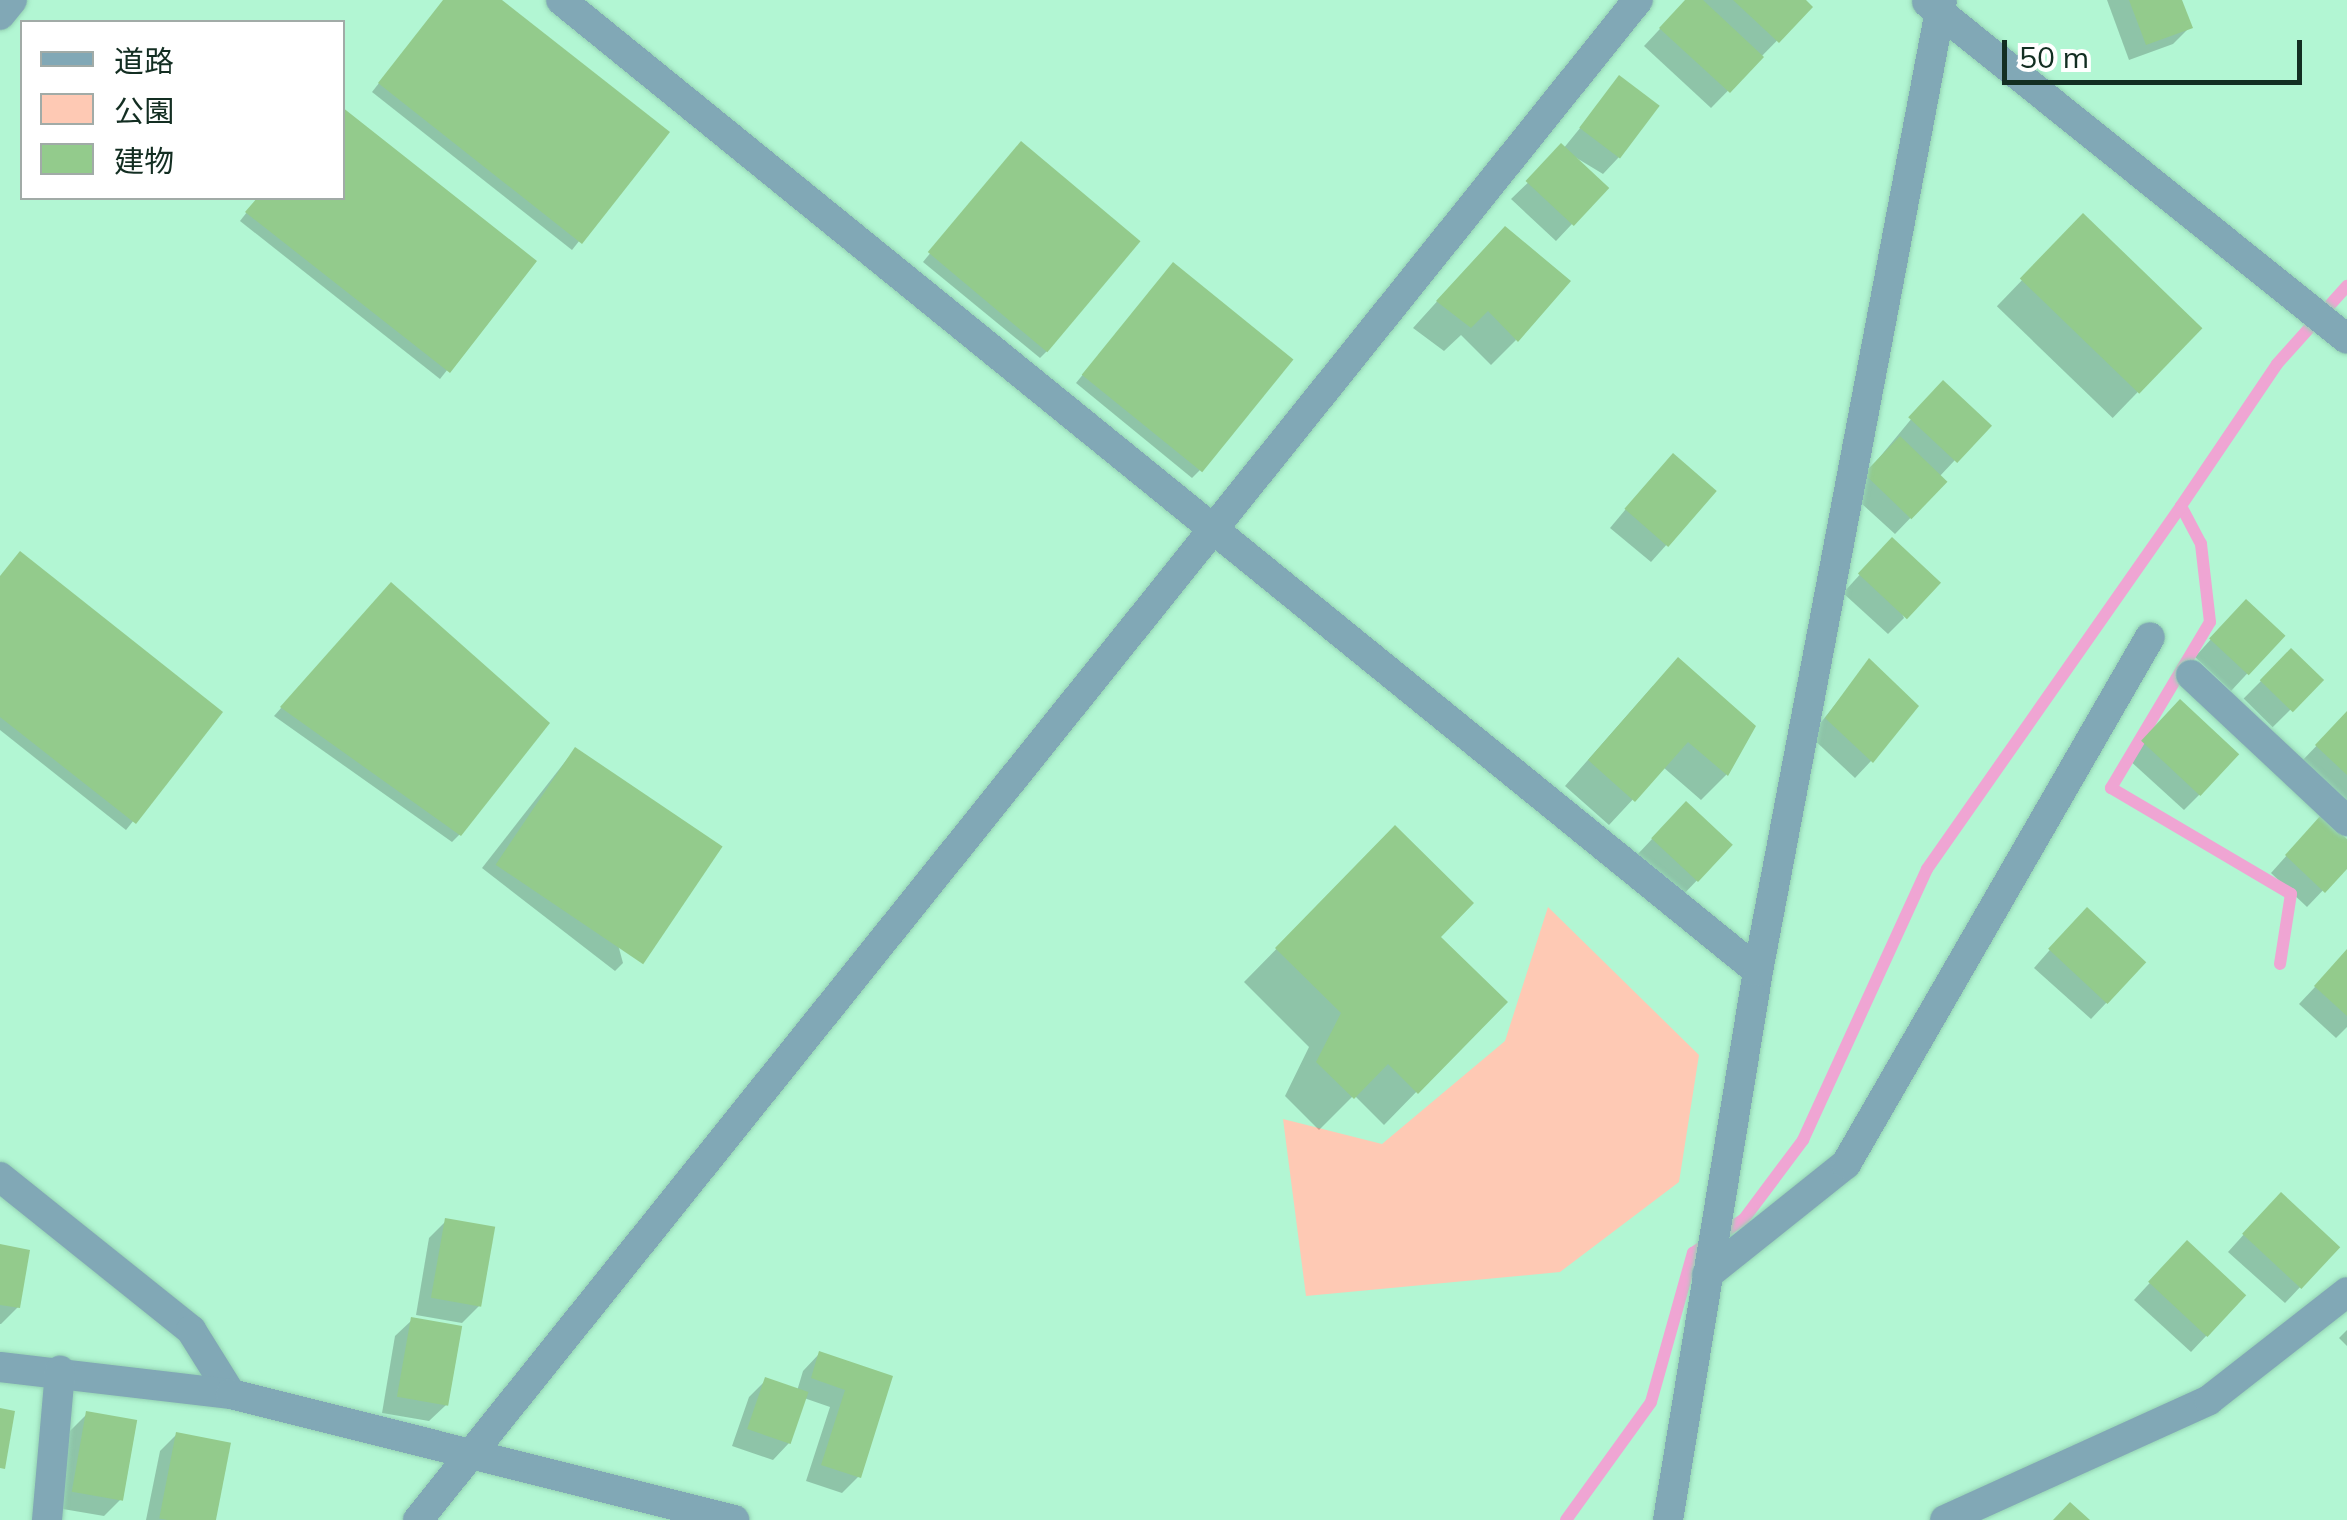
<!DOCTYPE html>
<meta charset="utf-8">
<style>
body{margin:0}
#map{position:relative;width:2347px;height:1520px;overflow:hidden;background:#b2f6d3;font-family:Mulish,"Noto Sans JP",sans-serif}
div>[style]{position:absolute}
[style*='--x']{left:calc(var(--x)*1px);top:calc(var(--y)*1px);width:calc(var(--w)*1px);rotate:calc(var(--a)*1deg)}
.green>*{inset:0;background:#fec9b4}
.shadow>*{inset:0;background:#0003;transform-origin:0 0}
.stream>*{height:12px;margin:-6px;padding:0 6px;transform-origin:6px;border-radius:6px;background:#efa5d3}
.building>*{inset:0;background:#93cb8c;transform-origin:0 0}
.roads{filter:drop-shadow(0 0 2px #95d2b3) drop-shadow(0 0 2px #95d2b3)}
.street>*{height:30px;margin:-15px;padding:0 15px;transform-origin:15px;border-radius:15px;background:#81a8b6}
span{translate:-50% -50%;white-space:nowrap;text-align:center;line-height:1.15;-webkit-text-stroke:9px #fff;paint-order:stroke}
.legend{position:absolute;left:20px;top:20px;width:325px;height:180px;box-sizing:border-box;background:#fff;border:2px solid #a1aba7;margin:0;padding:12px 18px;list-style:none;font-size:30px;color:#132e22}
.legend li{display:flex;align-items:center;gap:20px;height:50px}
.legend b{width:50px;border:2px solid #a1aba7}
.scale{position:absolute;left:2002px;top:40px;width:300px;height:45px;box-sizing:border-box;border:5px solid #132e22;border-top:0;padding-left:12px;font-size:30px;line-height:35px;white-space:nowrap;color:#132e22;-webkit-text-stroke:8px #fff;paint-order:stroke}
</style>
<div id="map">
<div class="green">
<i style="clip-path:polygon(1548px 907px,1699px 1055px,1679px 1182px,1560px 1272px,1306px 1296px,1283px 1119px,1382px 1144px,1505px 1041px)"></i>
</div>
<div class="shadow">
<i style="clip-path:polygon(444px 0,498px 0,666px 132px,572px 250px,372px 92px)"></i>
<i style="clip-path:polygon(1687px 0,1802px 0,1810px 7px,1711px 108px,1644px 46px)"></i>
<i style="clip-path:polygon(2107px 0,2180px 0,2190px 27px,2173px 44px,2129px 60px)"></i>
<i style="clip-path:polygon(1620px 79px,1619px 157px,1603px 174px,1565px 151px,1572px 224px,1556px 241px,1511px 199px,1563px 149px)"></i>
<i style="clip-path:polygon(1013px 152px,1048px 350px,1040px 358px,923px 262px)"></i>
<i style="clip-path:polygon(258px 198px,342px 198px,533px 262px,440px 379px,240px 221px)"></i>
<i style="left:2083px;top:217px;width:161px;height:124px;rotate:44deg"></i>
<i style="clip-path:polygon(1480px 254px,1516px 340px,1491px 365px,1461px 335px,1444px 351px,1413px 328px)"></i>
<i style="clip-path:polygon(1165px 273px,1200px 470px,1192px 478px,1076px 383px)"></i>
<i style="clip-path:polygon(1927px 400px,1955px 460px,1939px 477px,1945px 482px,1895px 534px,1850px 493px)"></i>
<i style="clip-path:polygon(1656px 473px,1714px 492px,1651px 562px,1610px 528px)"></i>
<i style="clip-path:polygon(1876px 557px,1904px 618px,1888px 634px,1843px 593px)"></i>
<i style="clip-path:polygon(0 578px,220px 712px,126px 830px,0 730px)"></i>
<i style="clip-path:polygon(383px 593px,460px 834px,452px 842px,274px 716px)"></i>
<i style="clip-path:polygon(2229px 619px,2282px 636px,2231px 691px,2195px 657px)"></i>
<i style="left:2291px;top:651px;width:41px;height:67px;rotate:45deg"></i>
<i style="clip-path:polygon(1870px 661px,1871px 761px,1855px 778px,1810px 736px)"></i>
<i style="clip-path:polygon(1653px 686px,1752px 727px,1726px 775px,1701px 800px,1663px 767px,1609px 825px,1565px 786px)"></i>
<i style="clip-path:polygon(2347px 714px,2347px 807px,2300px 763px)"></i>
<i style="clip-path:polygon(2163px 719px,2200px 794px,2184px 810px,2128px 759px)"></i>
<i style="clip-path:polygon(568px 758px,623px 963px,615px 971px,482px 868px)"></i>
<i style="clip-path:polygon(1669px 821px,1730px 846px,1680px 898px,1636px 856px)"></i>
<i style="clip-path:polygon(1395px 828px,1437px 937px,1504px 1002px,1384px 1125px,1354px 1095px,1319px 1130px,1285px 1096px,1309px 1047px,1244px 982px)"></i>
<i style="clip-path:polygon(2305px 835px,2347px 842px,2347px 865px,2307px 907px,2271px 873px)"></i>
<i style="clip-path:polygon(2070px 927px,2107px 1002px,2091px 1019px,2034px 968px)"></i>
<i style="clip-path:polygon(2347px 953px,2347px 1027px,2336px 1038px,2299px 1004px)"></i>
<i style="clip-path:polygon(2264px 1212px,2338px 1247px,2285px 1303px,2228px 1252px)"></i>
<i style="clip-path:polygon(446px 1221px,479px 1306px,462px 1323px,416px 1315px,429px 1238px)"></i>
<i style="clip-path:polygon(0 1247px,18px 1307px,1px 1324px,0 1324px)"></i>
<i style="clip-path:polygon(2171px 1260px,2207px 1335px,2191px 1352px,2134px 1300px)"></i>
<i style="clip-path:polygon(412px 1320px,446px 1405px,429px 1421px,382px 1413px,395px 1336px)"></i>
<i style="clip-path:polygon(2347px 1330px,2347px 1346px,2339px 1338px)"></i>
<i style="clip-path:polygon(819px 1354px,890px 1377px,859px 1476px,842px 1493px,806px 1481px,830px 1407px,804px 1398px,789px 1443px,773px 1460px,732px 1446px,749px 1397px,766px 1380px,797px 1391px,803px 1371px)"></i>
<i style="clip-path:polygon(87px 1414px,121px 1499px,104px 1516px,57px 1508px,70px 1431px)"></i>
<i style="clip-path:polygon(177px 1434px,228px 1445px,213px 1520px,146px 1520px,160px 1451px)"></i>
</div>
<div class="stream">
<i style="--x:2280;--y:964;--w:71;--a:-81.1"></i>
<i style="--x:2291;--y:894;--w:209;--a:-149.5"></i>
<i style="--x:2111;--y:788;--w:193;--a:-59.2"></i>
<i style="--x:2210;--y:622;--w:79;--a:-96.6"></i>
<i style="--x:2201;--y:544;--w:43;--a:-117.8"></i>
<i style="--x:2181;--y:506;--w:171;--a:-55.9"></i>
<i style="--x:2277;--y:364;--w:105;--a:-48.1"></i>
<i style="--x:1566;--y:1520;--w:145;--a:-54.2"></i>
<i style="--x:1651;--y:1402;--w:155;--a:-74.3"></i>
<i style="--x:1693;--y:1253;--w:61;--a:-33.7"></i>
<i style="--x:1744;--y:1219;--w:99;--a:-53.2"></i>
<i style="--x:1803;--y:1140;--w:298;--a:-65.4"></i>
<i style="--x:1927;--y:869;--w:443;--a:-55"></i>
</div>
<div class="building">
<i style="clip-path:polygon(443px 0,502px 0,670px 132px,582px 244px,378px 83px)"></i>
<i style="clip-path:polygon(1685px 0,1703px 0,1764px 57px,1730px 93px,1659px 28px)"></i>
<i style="clip-path:polygon(1733px 0,1806px 0,1813px 7px,1779px 43px)"></i>
<i style="clip-path:polygon(2129px 0,2182px 0,2193px 28px,2146px 45px)"></i>
<i style="left:1619px;top:75px;width:51px;height:66px;rotate:37deg"></i>
<i style="clip-path:polygon(342px 107px,537px 261px,450px 373px,245px 212px,257px 198px,342px 198px)"></i>
<i style="left:1021px;top:141px;width:156px;height:145px;rotate:40deg"></i>
<i style="left:1561px;top:143px;width:66px;height:52px;rotate:43deg"></i>
<i style="left:2083px;top:213px;width:166px;height:91px;rotate:44deg"></i>
<i style="clip-path:polygon(1505px 226px,1571px 281px,1518px 342px,1488px 311px,1471px 328px,1436px 301px)"></i>
<i style="left:1173px;top:262px;width:155px;height:145px;rotate:39deg"></i>
<i style="left:1943px;top:380px;width:67px;height:51px;rotate:43deg"></i>
<i style="left:1900px;top:436px;width:66px;height:52px;rotate:44deg"></i>
<i style="left:1673px;top:453px;width:58px;height:74px;rotate:41deg"></i>
<i style="left:1892px;top:537px;width:67px;height:50px;rotate:43deg"></i>
<i style="clip-path:polygon(20px 551px,223px 712px,136px 824px,0 717px,0 576px)"></i>
<i style="clip-path:polygon(391px 582px,550px 723px,461px 836px,280px 707px)"></i>
<i style="left:2246px;top:599px;width:54px;height:54px;rotate:43deg"></i>
<i style="left:2291px;top:648px;width:46px;height:45px;rotate:44deg"></i>
<i style="clip-path:polygon(1678px 657px,1756px 726px,1728px 776px,1688px 742px,1635px 802px,1588px 760px)"></i>
<i style="clip-path:polygon(1869px 658px,1919px 706px,1873px 763px,1825px 718px)"></i>
<i style="left:2180px;top:699px;width:81px;height:57px;rotate:43deg"></i>
<i style="clip-path:polygon(2347px 711px,2347px 775px,2315px 745px)"></i>
<i style="left:575px;top:747px;width:178px;height:142px;rotate:34deg"></i>
<i style="left:1686px;top:801px;width:64px;height:51px;rotate:43deg"></i>
<i style="clip-path:polygon(2321px 815px,2347px 839px,2347px 869px,2325px 893px,2285px 855px)"></i>
<i style="clip-path:polygon(1395px 825px,1474px 903px,1441px 937px,1508px 1002px,1418px 1094px,1388px 1064px,1354px 1099px,1316px 1062px,1341px 1013px,1275px 948px)"></i>
<i style="left:2087px;top:907px;width:81px;height:57px;rotate:43deg"></i>
<i style="clip-path:polygon(2347px 949px,2347px 1016px,2314px 986px)"></i>
<i style="left:2281px;top:1192px;width:81px;height:57px;rotate:43deg"></i>
<i style="left:445px;top:1218px;width:51px;height:81px;rotate:10deg"></i>
<i style="left:2187px;top:1240px;width:81px;height:57px;rotate:43deg"></i>
<i style="clip-path:polygon(0 1244px,30px 1250px,20px 1308px,0 1305px)"></i>
<i style="left:411px;top:1317px;width:52px;height:81px;rotate:10deg"></i>
<i style="clip-path:polygon(819px 1351px,893px 1376px,861px 1478px,821px 1465px,845px 1390px,811px 1378px)"></i>
<i style="left:765px;top:1377px;width:46px;height:55px;rotate:19deg"></i>
<i style="clip-path:polygon(0 1408px,15px 1411px,5px 1469px,0 1468px)"></i>
<i style="left:86px;top:1411px;width:52px;height:82px;rotate:10deg"></i>
<i style="left:176px;top:1432px;width:56px;height:88px;rotate:11deg"></i>
<i style="clip-path:polygon(2070px 1502px,2090px 1520px,2053px 1520px)"></i>
</div>
<div class="roads">
<div class="street">
<i style="--x:561;--y:0;--w:1541;--a:39.05"></i>
<i style="--x:1927;--y:2;--w:538;--a:38.74"></i>
<i style="--x:0;--y:15;--w:19;--a:-51"></i>
<i style="--x:2191;--y:675;--w:214;--a:43.1"></i>
<i style="--x:0;--y:1177;--w:245;--a:38.7"></i>
<i style="--x:191;--y:1330;--w:75;--a:58"></i>
<i style="--x:1707;--y:1275;--w:178;--a:-38.6"></i>
<i style="--x:1846;--y:1164;--w:608;--a:-60.02"></i>
<i style="--x:0;--y:1367;--w:233;--a:6.7"></i>
<i style="--x:231;--y:1394;--w:519;--a:14.06"></i>
<i style="--x:47;--y:1520;--w:150;--a:-85"></i>
<i style="--x:418;--y:1520;--w:1949;--a:-51.25"></i>
<i style="--x:1668;--y:1520;--w:556;--a:-80.69"></i>
<i style="--x:1758;--y:971;--w:988;--a:-79.27"></i>
<i style="--x:1945;--y:1520;--w:290;--a:-24.4"></i>
<i style="--x:2209;--y:1400;--w:175;--a:-38"></i>
</div>
</div>
<ul class="legend">
<li><b style="height:12px;background:#81a8b6"></b>道路</li>
<li><b style="height:28px;background:#fec9b4"></b>公園</li>
<li><b style="height:28px;background:#93cb8c"></b>建物</li>
</ul>
<div class="scale">50 m</div>
</div>
